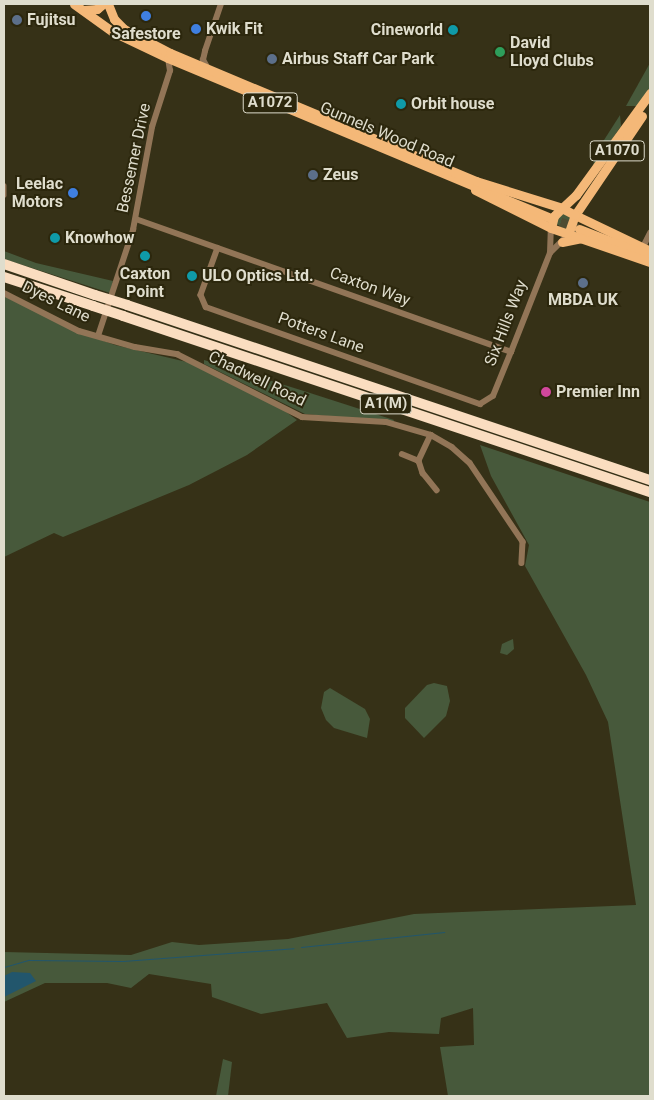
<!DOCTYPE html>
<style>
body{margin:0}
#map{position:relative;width:654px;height:1100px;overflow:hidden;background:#363117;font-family:Roboto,sans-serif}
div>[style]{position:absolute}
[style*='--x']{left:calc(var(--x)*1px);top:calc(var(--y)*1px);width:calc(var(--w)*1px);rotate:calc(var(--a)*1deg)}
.green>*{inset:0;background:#47593b}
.water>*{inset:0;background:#22566c}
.stream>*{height:1px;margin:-0.5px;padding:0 0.5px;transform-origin:0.5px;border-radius:0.5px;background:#22566c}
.primary-tunnel>*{height:9px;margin-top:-4.5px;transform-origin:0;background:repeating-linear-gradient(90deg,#4f4b32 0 9px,transparent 0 13.5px)}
.street>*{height:5.5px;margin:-2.75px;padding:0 2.75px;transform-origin:2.75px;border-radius:2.75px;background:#927557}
.primary>*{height:9px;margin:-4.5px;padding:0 4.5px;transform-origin:4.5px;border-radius:4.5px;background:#f4b878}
.highway>*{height:10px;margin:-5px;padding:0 5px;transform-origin:5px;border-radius:5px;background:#faddc0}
.highway-bridge>*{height:10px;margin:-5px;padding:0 5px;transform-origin:5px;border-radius:5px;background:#faddc0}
.dots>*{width:14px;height:14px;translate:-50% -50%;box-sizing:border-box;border:2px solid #2c270d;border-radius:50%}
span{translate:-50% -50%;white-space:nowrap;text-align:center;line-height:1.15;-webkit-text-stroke:4px #2c270d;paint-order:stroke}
.shield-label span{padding:1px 4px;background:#2c270d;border:1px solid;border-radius:4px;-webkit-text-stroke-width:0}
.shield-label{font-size:15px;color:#dfddcd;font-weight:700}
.poi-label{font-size:16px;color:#dfddcd;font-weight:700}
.left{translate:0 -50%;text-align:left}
.right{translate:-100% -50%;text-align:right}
.street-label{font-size:16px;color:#dfddcd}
.frame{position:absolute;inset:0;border:5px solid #dfddcd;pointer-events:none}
</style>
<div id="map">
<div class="green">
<i style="clip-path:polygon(650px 63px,650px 88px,637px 106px,626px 106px)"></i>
<i style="clip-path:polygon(620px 115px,621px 126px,592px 169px,597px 151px)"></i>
<i style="clip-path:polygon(562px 212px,571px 217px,566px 229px,556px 224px,556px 219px)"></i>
<i style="clip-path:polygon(4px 251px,36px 263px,113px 281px,110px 293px,4px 259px)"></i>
<i style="clip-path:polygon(4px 293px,87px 335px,115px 345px,191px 363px,281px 408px,297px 420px,247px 455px,189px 485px,63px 537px,54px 533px,4px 557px)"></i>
<i style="clip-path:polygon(204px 360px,307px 392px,394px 420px,393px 422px,305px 414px,204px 364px)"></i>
<i style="clip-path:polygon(480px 445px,650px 502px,650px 1096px,448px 1096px,440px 1047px,474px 1045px,473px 1008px,441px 1018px,439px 1034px,389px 1032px,347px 1038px,327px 1003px,261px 1014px,212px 997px,211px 984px,149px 974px,131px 988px,107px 983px,45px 983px,4px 1002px,4px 952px,131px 955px,172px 942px,199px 945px,288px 939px,414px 914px,636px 905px,608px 722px,586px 675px,525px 566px,529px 545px,491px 476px)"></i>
<i style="clip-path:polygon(513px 639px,514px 649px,507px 655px,500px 653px,502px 644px)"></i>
<i style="clip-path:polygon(434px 683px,447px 686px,450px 701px,446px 716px,424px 738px,405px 718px,405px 708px,427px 685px)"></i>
<i style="clip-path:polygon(330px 688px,365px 709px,370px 719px,367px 738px,334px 728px,326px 720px,321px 708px,324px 692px)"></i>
<i style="clip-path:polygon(223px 1059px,232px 1062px,228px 1096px,216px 1096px)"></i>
</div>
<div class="water">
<i style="clip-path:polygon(12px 972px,30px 973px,36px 981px,4px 997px,4px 976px)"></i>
</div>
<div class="stream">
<i style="--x:301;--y:947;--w:144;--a:-6"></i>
<i style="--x:4;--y:967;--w:26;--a:-16"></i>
<i style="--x:29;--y:960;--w:94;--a:0.6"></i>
<i style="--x:123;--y:961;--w:171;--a:-4.3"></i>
</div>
<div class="primary-tunnel">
<i style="--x:548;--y:217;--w:32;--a:20"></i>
</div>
<div class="street">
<i style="--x:207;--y:67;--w:8;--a:-120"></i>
<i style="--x:203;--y:60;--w:9;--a:-77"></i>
<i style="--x:205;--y:51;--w:50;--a:-71.2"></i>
<i style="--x:4;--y:186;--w:9;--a:90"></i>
<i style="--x:136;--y:219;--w:398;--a:19.5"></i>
<i style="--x:643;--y:247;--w:16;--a:-63"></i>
<i style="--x:218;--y:248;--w:50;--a:109.9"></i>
<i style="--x:201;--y:295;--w:13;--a:67"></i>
<i style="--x:206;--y:307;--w:291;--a:19.5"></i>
<i style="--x:480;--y:404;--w:15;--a:-32"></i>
<i style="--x:493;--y:396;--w:48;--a:-67.8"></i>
<i style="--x:511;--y:352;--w:106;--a:-68.5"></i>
<i style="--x:550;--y:253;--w:25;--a:-88"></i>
<i style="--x:550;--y:253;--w:18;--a:-45"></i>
<i style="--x:4;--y:293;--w:84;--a:26.9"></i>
<i style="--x:79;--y:331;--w:58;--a:15.9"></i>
<i style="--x:135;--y:347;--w:43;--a:9.5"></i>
<i style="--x:177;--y:354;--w:140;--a:26.7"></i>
<i style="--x:302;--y:417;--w:84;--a:3.4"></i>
<i style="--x:386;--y:422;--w:47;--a:16.1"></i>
<i style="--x:431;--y:435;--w:24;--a:30"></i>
<i style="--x:452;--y:447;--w:24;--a:42"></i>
<i style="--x:470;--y:463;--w:95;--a:56.1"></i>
<i style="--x:523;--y:542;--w:21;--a:93"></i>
<i style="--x:98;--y:336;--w:112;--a:-71.7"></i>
<i style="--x:133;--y:230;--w:105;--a:-79.5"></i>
<i style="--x:152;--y:127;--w:59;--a:-72.2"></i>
<i style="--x:170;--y:71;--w:13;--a:-99"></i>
<i style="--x:431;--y:435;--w:29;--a:115"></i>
<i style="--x:419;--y:461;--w:13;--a:72"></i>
<i style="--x:423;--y:473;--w:22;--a:51"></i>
<i style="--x:402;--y:454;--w:18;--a:22"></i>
</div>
<div class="primary">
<i style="--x:74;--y:4;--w:48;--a:35.7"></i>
<i style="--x:113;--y:32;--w:61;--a:25.3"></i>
<i style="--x:168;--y:58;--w:412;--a:22.7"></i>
<i style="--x:108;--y:4;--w:16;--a:68"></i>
<i style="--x:114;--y:19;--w:14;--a:45"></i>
<i style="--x:124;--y:29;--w:52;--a:27.6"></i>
<i style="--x:170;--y:53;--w:332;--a:22.7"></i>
<i style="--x:476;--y:181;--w:90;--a:17.4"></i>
<i style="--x:562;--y:208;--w:19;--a:-43"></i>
<i style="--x:576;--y:195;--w:126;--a:-54"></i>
<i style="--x:83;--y:10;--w:14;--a:-4"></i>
<i style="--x:97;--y:9;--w:8;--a:-40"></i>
<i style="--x:642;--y:116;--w:120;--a:124.1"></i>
<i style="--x:575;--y:215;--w:83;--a:25.6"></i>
<i style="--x:475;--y:190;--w:85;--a:26.6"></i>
<i style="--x:579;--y:229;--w:72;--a:21.2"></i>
<i style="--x:569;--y:232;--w:18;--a:-71"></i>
<i style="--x:575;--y:215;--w:15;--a:-152"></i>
<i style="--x:562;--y:208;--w:11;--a:135"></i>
<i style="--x:554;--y:216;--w:12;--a:104"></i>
<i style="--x:551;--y:228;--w:105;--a:19"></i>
<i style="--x:562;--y:242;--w:20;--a:-11"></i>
</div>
<div class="highway">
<i style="--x:4;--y:264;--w:96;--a:18.8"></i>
<i style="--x:4;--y:277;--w:94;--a:18"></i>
<i style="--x:127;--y:305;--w:552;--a:18.5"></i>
<i style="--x:123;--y:316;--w:556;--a:18.47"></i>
</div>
<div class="highway-bridge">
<i style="--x:95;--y:295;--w:34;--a:17"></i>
<i style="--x:93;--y:306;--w:32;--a:18"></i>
</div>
<div class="dots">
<i style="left:146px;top:16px;background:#3f7fe0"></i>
<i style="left:17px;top:20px;background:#5c6f8a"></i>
<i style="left:196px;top:29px;background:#3f7fe0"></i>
<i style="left:453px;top:30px;background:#0f9aa8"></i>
<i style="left:500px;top:52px;background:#2e9e5b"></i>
<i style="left:272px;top:59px;background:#5c6f8a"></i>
<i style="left:401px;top:104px;background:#0f9aa8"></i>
<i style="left:313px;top:175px;background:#5c6f8a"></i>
<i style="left:73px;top:193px;background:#3f7fe0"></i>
<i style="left:55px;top:238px;background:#0f9aa8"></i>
<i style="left:145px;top:256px;background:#0f9aa8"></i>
<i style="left:192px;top:276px;background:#0f9aa8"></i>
<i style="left:583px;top:283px;background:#5c6f8a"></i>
<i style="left:546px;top:392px;background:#d1479c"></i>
</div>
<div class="shield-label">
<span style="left:270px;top:103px">A1072</span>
<span style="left:617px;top:151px">A1070</span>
<span style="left:386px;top:404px">A1(M)</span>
</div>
<div class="poi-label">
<span class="left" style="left:27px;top:20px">Fujitsu</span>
<span class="left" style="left:206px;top:29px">Kwik Fit</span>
<span class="right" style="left:443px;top:30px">Cineworld</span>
<span style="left:146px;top:34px">Safestore</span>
<span class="left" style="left:510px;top:52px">David<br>Lloyd Clubs</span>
<span class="left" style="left:282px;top:59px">Airbus Staff Car Park</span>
<span class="left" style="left:411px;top:104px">Orbit house</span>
<span class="left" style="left:323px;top:175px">Zeus</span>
<span class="right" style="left:63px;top:193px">Leelac<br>Motors</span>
<span class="left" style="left:65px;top:238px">Knowhow</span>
<span style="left:145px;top:283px">Caxton<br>Point</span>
<span class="left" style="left:202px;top:276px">ULO Optics Ltd.</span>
<span style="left:583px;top:300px">MBDA UK</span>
<span class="left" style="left:556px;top:392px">Premier Inn</span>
</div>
<div class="street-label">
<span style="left:387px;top:135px;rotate:23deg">Gunnels Wood Road</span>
<span style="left:134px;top:158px;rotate:-78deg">Bessemer Drive</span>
<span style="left:370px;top:287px;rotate:20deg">Caxton Way</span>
<span style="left:56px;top:302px;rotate:26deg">Dyes Lane</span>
<span style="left:506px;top:323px;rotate:-69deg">Six Hills Way</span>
<span style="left:321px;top:333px;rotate:20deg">Potters Lane</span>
<span style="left:257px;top:379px;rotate:26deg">Chadwell Road</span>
</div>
<div class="frame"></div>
</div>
